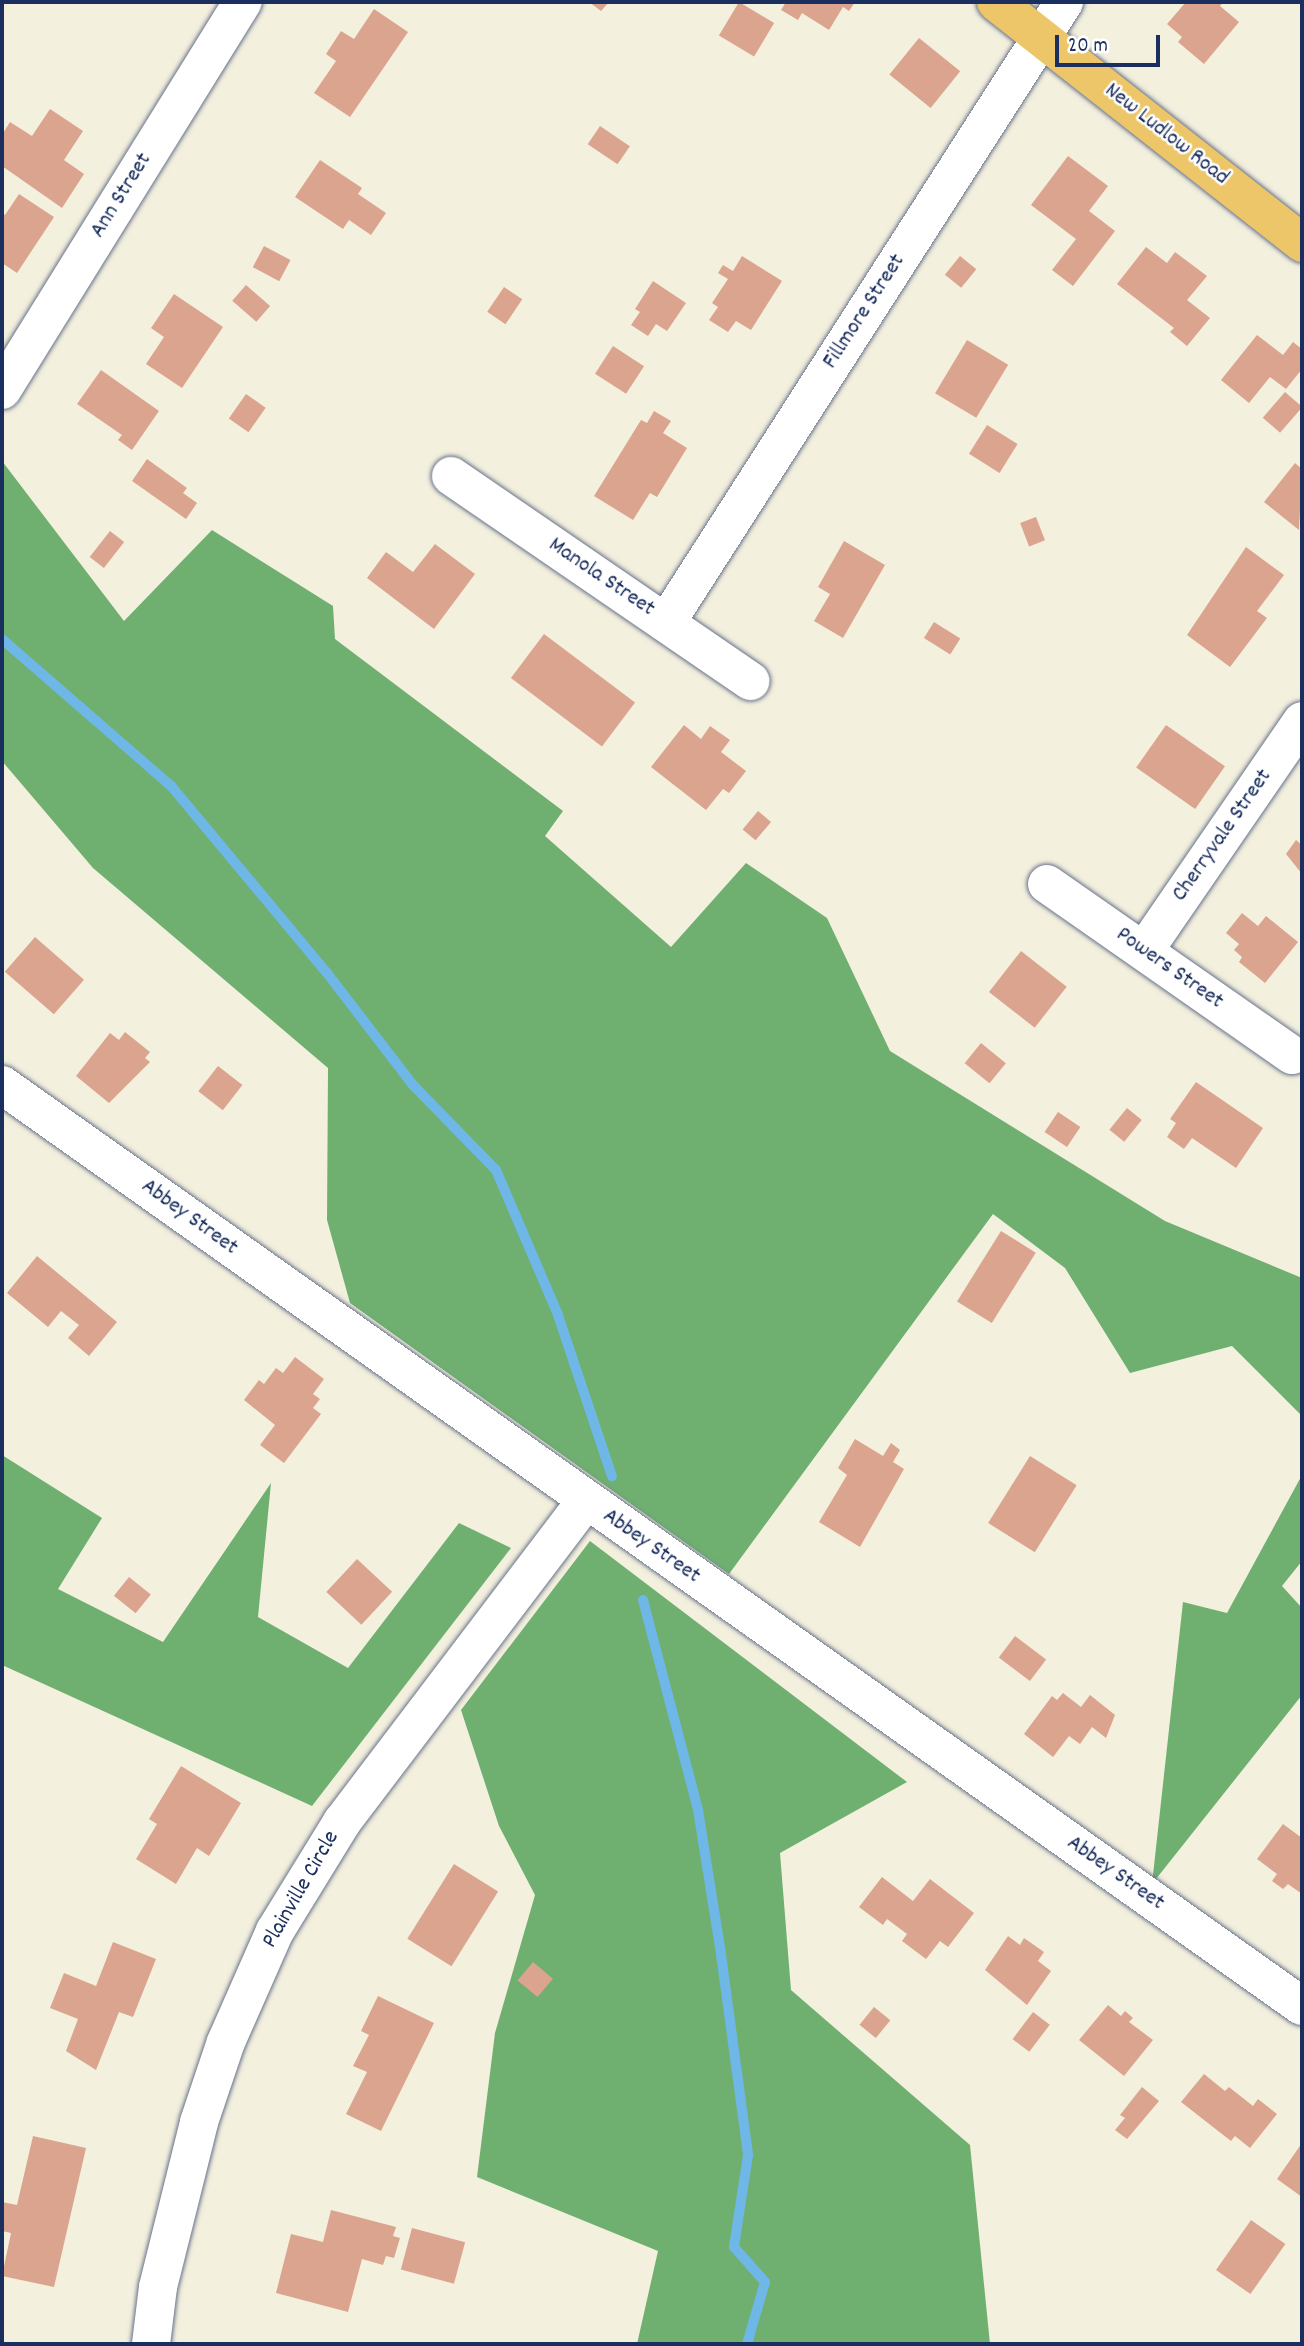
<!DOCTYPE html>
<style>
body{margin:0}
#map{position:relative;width:1304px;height:2346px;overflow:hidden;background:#f4f0de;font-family:Dekko,sans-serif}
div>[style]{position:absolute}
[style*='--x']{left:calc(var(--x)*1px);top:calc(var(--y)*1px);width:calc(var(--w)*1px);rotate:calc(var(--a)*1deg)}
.forest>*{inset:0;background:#6fb071}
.stream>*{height:10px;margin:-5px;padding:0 5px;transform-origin:5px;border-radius:5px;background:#6eb7e6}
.building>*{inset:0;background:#dba48e;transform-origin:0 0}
.roads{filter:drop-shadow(0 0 2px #67738b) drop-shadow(0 0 2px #67738b)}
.minor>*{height:38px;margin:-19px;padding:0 19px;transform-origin:19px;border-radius:19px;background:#fff}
.major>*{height:38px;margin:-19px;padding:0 19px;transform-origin:19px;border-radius:19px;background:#ecc669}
span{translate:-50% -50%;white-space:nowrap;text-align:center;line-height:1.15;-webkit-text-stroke:5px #fff;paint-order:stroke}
.street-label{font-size:23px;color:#1b2f5e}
.frame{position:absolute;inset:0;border:4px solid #1b2f5e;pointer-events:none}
.scale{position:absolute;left:1055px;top:35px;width:105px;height:32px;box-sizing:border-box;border:4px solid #1b2f5e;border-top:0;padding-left:9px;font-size:21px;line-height:24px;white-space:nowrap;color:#1b2f5e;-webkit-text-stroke:5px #fff;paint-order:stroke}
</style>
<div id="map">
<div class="forest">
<i style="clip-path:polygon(2px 461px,124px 621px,212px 530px,333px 606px,335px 639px,563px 811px,545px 836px,671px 947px,746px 863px,827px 918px,890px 1051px,1165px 1221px,1302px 1278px,1302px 1416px,1232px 1346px,1130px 1373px,1065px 1268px,993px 1214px,729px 1574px,350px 1303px,327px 1220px,328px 1068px,93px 868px,2px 761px)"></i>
<i style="clip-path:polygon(2px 1455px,102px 1518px,58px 1589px,163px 1642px,271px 1483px,258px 1617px,348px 1668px,459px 1523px,511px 1548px,312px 1806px,2px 1665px)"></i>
<i style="clip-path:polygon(1302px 1475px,1302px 1561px,1282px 1586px,1302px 1608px,1302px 1695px,1152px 1884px,1183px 1602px,1227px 1613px)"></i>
<i style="clip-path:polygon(590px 1541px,907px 1782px,780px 1853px,791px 1990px,970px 2145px,990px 2344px,637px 2344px,658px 2251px,477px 2177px,495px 2033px,535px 1895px,499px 1826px,461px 1710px)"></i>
</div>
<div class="stream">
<i style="--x:2;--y:639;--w:225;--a:41"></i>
<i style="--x:172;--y:787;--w:242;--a:50.2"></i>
<i style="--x:327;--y:973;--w:141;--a:52.5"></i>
<i style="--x:413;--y:1085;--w:119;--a:45.7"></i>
<i style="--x:496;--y:1170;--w:158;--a:66.8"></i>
<i style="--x:558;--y:1315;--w:170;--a:71.5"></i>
<i style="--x:643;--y:1600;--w:217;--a:75.3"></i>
<i style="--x:698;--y:1810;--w:139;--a:80.9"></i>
<i style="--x:720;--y:1947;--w:210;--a:82.3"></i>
<i style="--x:748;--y:2155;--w:93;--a:98.7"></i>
<i style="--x:734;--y:2247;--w:47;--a:48.5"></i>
<i style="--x:765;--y:2282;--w:65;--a:106.2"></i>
</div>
<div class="building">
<i style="clip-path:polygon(589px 2px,609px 2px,601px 11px)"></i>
<i style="left:739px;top:2px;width:41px;height:39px;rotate:31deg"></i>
<i style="clip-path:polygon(786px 2px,855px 2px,849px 11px,843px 7px,829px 30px,802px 13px,798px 20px,781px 10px)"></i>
<i style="clip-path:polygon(1186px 2px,1223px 2px,1220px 6px,1239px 22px,1204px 64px,1178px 42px,1182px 37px,1167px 24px)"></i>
<i style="clip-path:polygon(374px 9px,408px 32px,350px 117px,314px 93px,336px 61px,326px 54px,341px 31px,354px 39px)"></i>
<i style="left:919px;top:38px;width:53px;height:47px;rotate:39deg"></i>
<i style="clip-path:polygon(50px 109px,83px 131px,64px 160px,84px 174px,62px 208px,2px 166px,2px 135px,10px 122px,32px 136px)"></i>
<i style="left:600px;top:126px;width:36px;height:22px;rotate:34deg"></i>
<i style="clip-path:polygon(1068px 156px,1108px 186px,1089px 211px,1115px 231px,1073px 286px,1052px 270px,1076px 239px,1031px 205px)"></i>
<i style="clip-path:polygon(320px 160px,362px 188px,358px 194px,386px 213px,371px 235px,349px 220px,343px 229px,295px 197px)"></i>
<i style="clip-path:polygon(19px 194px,54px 217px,17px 273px,2px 263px,2px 213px,5px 215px)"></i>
<i style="left:264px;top:246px;width:30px;height:24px;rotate:28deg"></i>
<i style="clip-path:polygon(1146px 247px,1167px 263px,1175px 252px,1207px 276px,1187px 300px,1210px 318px,1187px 346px,1170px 332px,1174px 328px,1117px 284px)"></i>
<i style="clip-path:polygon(742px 256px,782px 281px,751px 330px,736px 321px,728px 332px,709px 320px,718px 307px,712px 303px,728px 279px,718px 273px,723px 265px,733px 271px)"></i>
<i style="left:960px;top:256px;width:21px;height:24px;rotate:39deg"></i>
<i style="clip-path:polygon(653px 281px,686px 303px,667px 331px,656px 324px,648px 336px,631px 325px,640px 312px,635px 309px)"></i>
<i style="left:246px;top:285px;width:32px;height:21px;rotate:41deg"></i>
<i style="left:504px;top:287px;width:22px;height:30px;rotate:34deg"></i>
<i style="clip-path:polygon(174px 294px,223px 327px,182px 388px,146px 364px,164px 337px,151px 328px)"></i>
<i style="clip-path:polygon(1257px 335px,1283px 355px,1293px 342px,1302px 349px,1302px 369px,1286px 389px,1270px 377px,1249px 403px,1221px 380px)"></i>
<i style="left:967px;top:340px;width:48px;height:62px;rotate:31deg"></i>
<i style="left:613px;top:346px;width:37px;height:33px;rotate:33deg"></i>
<i style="clip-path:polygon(101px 370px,159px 411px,132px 450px,118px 440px,122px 435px,77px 404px)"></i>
<i style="left:1285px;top:392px;width:23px;height:34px;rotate:41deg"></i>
<i style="left:246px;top:394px;width:24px;height:30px;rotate:35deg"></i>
<i style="clip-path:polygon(654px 411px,671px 421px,663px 433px,687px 448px,657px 497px,650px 493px,633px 520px,594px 496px,641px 420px,647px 423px)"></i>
<i style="left:987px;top:425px;width:36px;height:34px;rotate:32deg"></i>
<i style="clip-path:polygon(147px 459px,187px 488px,183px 493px,197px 503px,186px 519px,132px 481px)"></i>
<i style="clip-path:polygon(1295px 463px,1302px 469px,1299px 530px,1264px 502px)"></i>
<i style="left:1036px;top:517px;width:25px;height:17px;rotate:69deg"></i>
<i style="left:110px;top:531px;width:18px;height:33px;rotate:38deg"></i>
<i style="clip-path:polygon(844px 541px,885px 565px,843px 638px,814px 621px,830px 594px,818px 587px)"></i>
<i style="clip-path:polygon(435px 544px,475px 574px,434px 629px,367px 578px,386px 552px,413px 572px)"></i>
<i style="clip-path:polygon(1246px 547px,1284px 575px,1257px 611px,1267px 618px,1230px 667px,1187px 635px)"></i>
<i style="left:934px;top:622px;width:31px;height:19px;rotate:32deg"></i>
<i style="left:544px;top:634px;width:114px;height:55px;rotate:37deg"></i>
<i style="clip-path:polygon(684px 725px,701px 739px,710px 726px,730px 740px,721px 752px,746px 771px,729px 793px,723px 789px,706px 810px,651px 767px)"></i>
<i style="left:1166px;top:725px;width:72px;height:52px;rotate:35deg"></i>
<i style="left:758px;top:811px;width:17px;height:24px;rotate:40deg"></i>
<i style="clip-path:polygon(1296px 840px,1302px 845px,1302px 874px,1286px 854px)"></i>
<i style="clip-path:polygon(1242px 913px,1258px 926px,1266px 916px,1298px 942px,1265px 983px,1239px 962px,1242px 957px,1234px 950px,1239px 944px,1226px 933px)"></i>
<i style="left:35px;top:937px;width:65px;height:46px;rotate:41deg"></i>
<i style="left:1021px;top:951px;width:58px;height:52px;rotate:38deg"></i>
<i style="clip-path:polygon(125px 1032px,150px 1052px,145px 1058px,150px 1062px,109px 1103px,76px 1076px,110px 1033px,119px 1040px)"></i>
<i style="left:981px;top:1043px;width:32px;height:26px;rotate:39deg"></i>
<i style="left:218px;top:1066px;width:31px;height:32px;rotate:38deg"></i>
<i style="clip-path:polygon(1196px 1082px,1263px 1128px,1236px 1168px,1192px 1138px,1184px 1149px,1167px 1137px,1176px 1123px,1170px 1119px)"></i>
<i style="left:1127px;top:1108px;width:19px;height:28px;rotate:39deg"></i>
<i style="left:1058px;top:1112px;width:27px;height:24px;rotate:34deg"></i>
<i style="left:1001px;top:1231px;width:41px;height:83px;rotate:32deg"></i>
<i style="clip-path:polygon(37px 1256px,117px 1322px,89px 1356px,68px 1338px,79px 1325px,61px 1311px,48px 1327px,7px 1293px)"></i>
<i style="clip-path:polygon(295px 1357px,324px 1379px,313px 1394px,320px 1399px,313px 1408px,321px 1414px,284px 1463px,260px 1445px,275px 1425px,244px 1400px,259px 1380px,264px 1384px,276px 1368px,283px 1373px)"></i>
<i style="clip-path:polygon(855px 1439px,883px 1456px,891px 1443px,900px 1450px,893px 1462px,904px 1469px,860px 1547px,819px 1522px,847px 1475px,838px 1468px)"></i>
<i style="left:1030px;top:1456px;width:55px;height:79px;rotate:32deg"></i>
<i style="left:357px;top:1559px;width:48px;height:45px;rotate:43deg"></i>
<i style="left:129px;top:1577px;width:28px;height:24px;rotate:39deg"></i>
<i style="left:1015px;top:1636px;width:39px;height:27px;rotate:37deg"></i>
<i style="clip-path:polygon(1063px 1693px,1081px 1707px,1090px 1695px,1115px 1715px,1106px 1738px,1092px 1727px,1080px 1744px,1069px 1736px,1053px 1757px,1024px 1734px,1052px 1696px,1057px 1700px)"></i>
<i style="clip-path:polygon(181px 1766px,241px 1803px,209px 1856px,197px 1848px,176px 1884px,136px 1859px,157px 1824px,149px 1819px)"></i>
<i style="clip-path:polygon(1283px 1824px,1302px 1838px,1302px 1894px,1288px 1884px,1283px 1889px,1272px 1881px,1277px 1874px,1257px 1859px)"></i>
<i style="left:454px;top:1864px;width:52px;height:88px;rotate:32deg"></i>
<i style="clip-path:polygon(882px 1877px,913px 1901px,930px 1879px,974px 1913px,948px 1947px,940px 1941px,926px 1959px,902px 1941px,907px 1934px,887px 1919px,883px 1925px,859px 1907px)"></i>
<i style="clip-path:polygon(1008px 1936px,1020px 1945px,1024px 1938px,1044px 1952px,1038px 1961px,1051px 1971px,1027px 2005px,985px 1970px)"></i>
<i style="clip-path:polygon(113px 1942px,156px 1959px,133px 2017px,119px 2012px,96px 2070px,66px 2051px,78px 2019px,50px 2008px,64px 1973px,96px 1986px)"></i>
<i style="left:533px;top:1962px;width:26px;height:24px;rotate:40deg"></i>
<i style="clip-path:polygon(378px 1996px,434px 2023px,381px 2131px,346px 2114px,367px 2072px,353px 2066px,369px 2035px,361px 2031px)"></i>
<i style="clip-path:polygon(1108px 2005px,1121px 2016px,1125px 2011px,1133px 2018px,1129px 2022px,1153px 2040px,1124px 2076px,1079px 2040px)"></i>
<i style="left:874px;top:2007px;width:21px;height:23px;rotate:39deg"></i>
<i style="left:1033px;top:2012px;width:21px;height:34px;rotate:37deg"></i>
<i style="clip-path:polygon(1204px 2074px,1225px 2091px,1229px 2087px,1253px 2106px,1258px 2099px,1277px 2114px,1250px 2148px,1235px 2136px,1231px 2141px,1181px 2102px)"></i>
<i style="clip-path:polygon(1142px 2087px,1159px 2101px,1127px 2139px,1115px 2130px,1125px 2118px,1120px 2115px)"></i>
<i style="clip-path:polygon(33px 2136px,86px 2148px,54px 2287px,2px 2276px,11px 2233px,2px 2231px,2px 2202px,17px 2205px)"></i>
<i style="clip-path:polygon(1302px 2143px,1302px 2197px,1277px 2179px)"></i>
<i style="clip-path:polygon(331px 2210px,396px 2227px,393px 2236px,400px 2238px,394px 2258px,386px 2256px,383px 2265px,362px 2259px,348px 2312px,276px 2293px,291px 2234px,323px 2242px)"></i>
<i style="left:1251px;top:2220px;width:42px;height:61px;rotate:35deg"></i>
<i style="left:412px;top:2228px;width:55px;height:43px;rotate:15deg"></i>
</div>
<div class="roads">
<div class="minor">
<i style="--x:2;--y:390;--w:457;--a:-58.2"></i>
<i style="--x:451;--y:476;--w:363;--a:34.4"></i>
<i style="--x:666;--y:623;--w:738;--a:-57.34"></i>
<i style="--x:1047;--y:884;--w:299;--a:34.9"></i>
<i style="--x:1144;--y:951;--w:279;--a:-55.5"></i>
<i style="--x:2;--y:1085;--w:1593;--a:35.32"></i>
<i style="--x:151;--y:2344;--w:57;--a:-83"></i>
<i style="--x:158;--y:2287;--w:170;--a:-76"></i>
<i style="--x:199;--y:2122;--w:84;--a:-71.4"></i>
<i style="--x:226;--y:2042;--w:121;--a:-66.2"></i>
<i style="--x:275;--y:1931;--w:128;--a:-58.4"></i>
<i style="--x:342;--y:1822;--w:403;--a:-52.8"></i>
</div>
<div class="major">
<i style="--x:996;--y:2;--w:390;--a:38.2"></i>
</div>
</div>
<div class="street-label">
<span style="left:1166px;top:135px;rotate:38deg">New Ludlow Road</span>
<span style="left:122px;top:196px;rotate:-58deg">Ann Street</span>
<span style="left:865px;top:312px;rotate:-57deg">Fillmore Street</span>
<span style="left:601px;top:578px;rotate:34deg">Manola Street</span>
<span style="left:1223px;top:836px;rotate:-55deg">Cherryvale Street</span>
<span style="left:1169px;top:969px;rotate:35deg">Powers Street</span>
<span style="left:189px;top:1218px;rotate:36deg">Abbey Street</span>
<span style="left:651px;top:1547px;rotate:35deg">Abbey Street</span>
<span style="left:1115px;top:1874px;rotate:35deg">Abbey Street</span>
<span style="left:302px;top:1890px;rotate:-60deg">Plainville Circle</span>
</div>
<div class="frame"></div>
<div class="scale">20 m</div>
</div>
